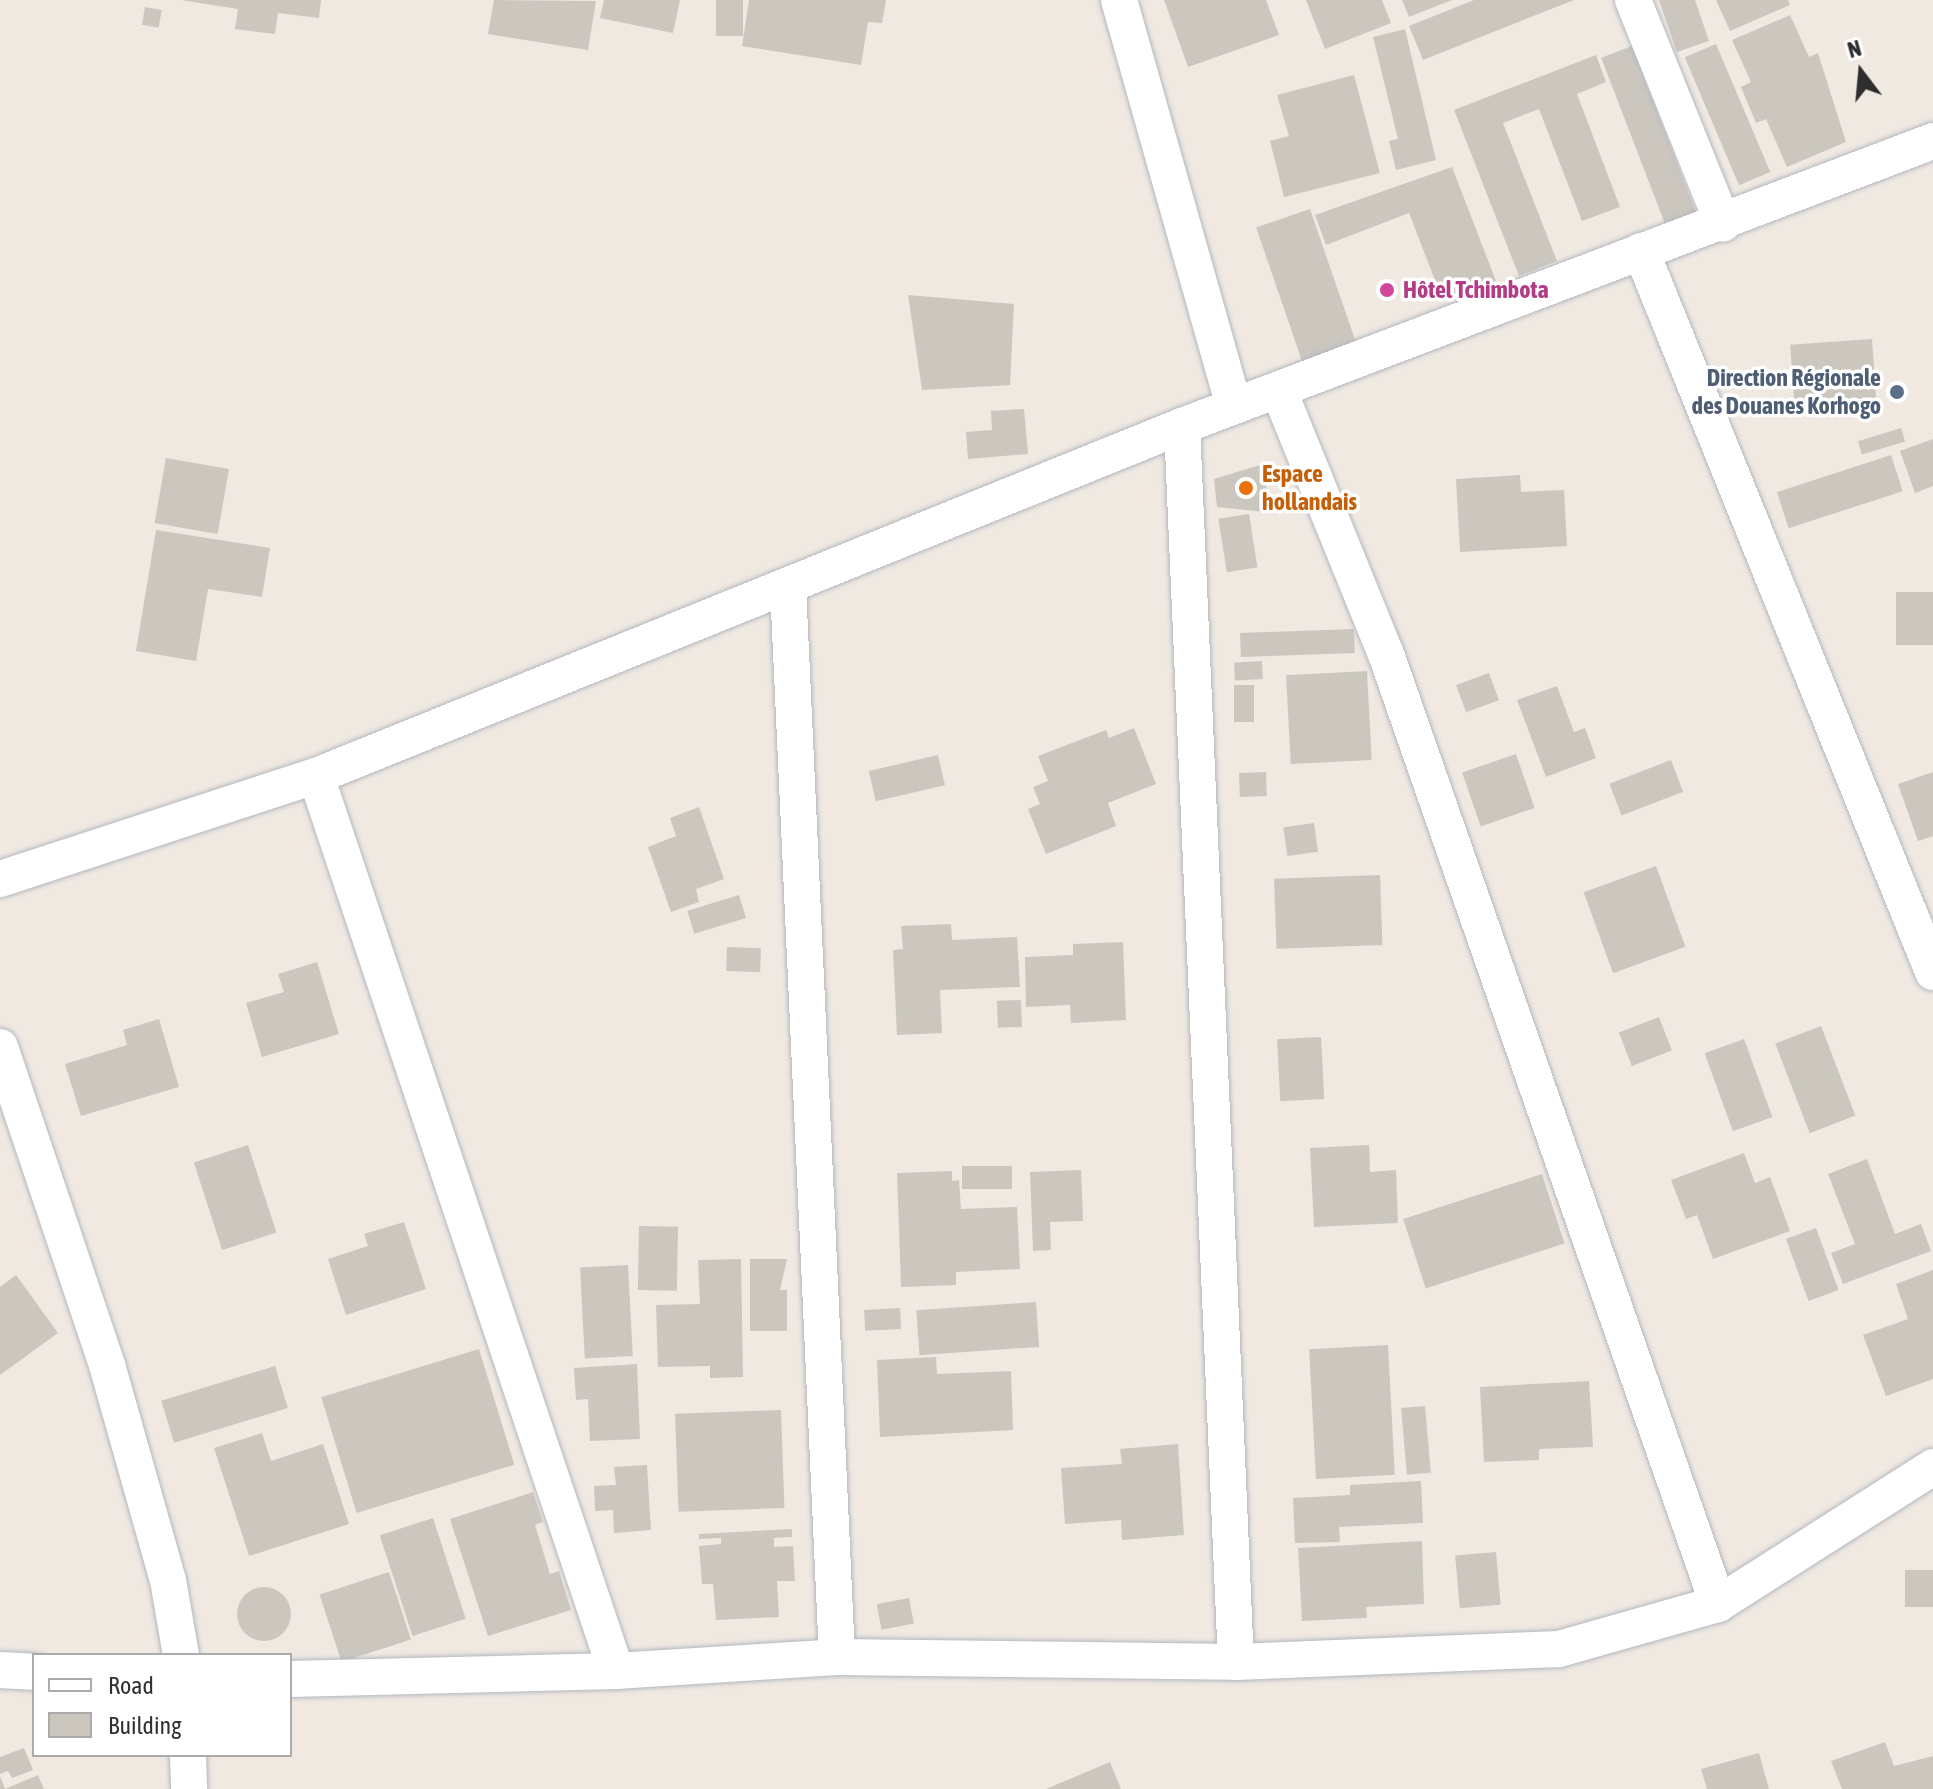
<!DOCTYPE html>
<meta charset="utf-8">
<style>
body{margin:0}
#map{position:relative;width:1933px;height:1789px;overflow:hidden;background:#efe9e1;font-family:"Asap Condensed",sans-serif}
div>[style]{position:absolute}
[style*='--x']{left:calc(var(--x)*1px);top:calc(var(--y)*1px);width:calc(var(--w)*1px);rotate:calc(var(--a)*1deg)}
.building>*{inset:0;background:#cbc7bf;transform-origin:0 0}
.round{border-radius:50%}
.roads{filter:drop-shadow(0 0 2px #b4b7c1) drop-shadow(0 0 2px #b4b7c1)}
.minor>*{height:36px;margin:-18px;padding:0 18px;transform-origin:18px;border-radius:18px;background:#fff}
.dots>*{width:22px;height:22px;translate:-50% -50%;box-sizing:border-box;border:4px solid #fff;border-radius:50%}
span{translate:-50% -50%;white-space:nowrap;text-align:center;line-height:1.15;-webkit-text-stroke:7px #fff;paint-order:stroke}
.hotel-label{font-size:24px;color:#b23c85;font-weight:700}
.left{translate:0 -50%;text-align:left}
.service-label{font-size:24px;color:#4e5e75;font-weight:700}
.right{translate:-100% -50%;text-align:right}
.food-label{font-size:24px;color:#c56008;font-weight:700}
.legend{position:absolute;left:32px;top:1653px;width:260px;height:104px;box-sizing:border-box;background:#fff;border:2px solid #ababab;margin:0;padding:10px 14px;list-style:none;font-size:24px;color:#2e2e2e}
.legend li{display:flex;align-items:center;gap:16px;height:40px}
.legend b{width:40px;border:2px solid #ababab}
.north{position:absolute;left:1821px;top:32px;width:80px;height:80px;-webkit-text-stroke:6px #fff;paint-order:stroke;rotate:344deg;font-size:22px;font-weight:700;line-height:32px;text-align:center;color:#2e2e2e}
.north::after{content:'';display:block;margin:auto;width:28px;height:36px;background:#2e2e2e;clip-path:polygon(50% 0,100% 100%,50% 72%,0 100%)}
</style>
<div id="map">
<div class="building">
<i style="clip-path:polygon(181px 0,321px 0,319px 18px,278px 13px,275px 34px,235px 29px,238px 9px)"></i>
<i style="clip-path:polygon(494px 0,596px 1px,588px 50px,488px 34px)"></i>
<i style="clip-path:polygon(604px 0,680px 0,673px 33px,600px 18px)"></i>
<i style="left:716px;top:0;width:27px;height:36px"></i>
<i style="clip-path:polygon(749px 0,886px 0,882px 23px,868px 22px,861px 65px,742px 46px)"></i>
<i style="clip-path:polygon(1164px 0,1266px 0,1279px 35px,1188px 67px)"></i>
<i style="clip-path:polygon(1306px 0,1382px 0,1391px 23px,1325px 49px)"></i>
<i style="clip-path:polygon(1402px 0,1452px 0,1409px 17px)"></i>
<i style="clip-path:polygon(1474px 0,1574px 0,1423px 60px,1409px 26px)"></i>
<i style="clip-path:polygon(1659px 0,1695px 0,1709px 41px,1677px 52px)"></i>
<i style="clip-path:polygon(1716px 0,1788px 0,1790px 5px,1730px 31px)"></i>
<i style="left:145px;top:7px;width:17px;height:18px;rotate:10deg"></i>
<i style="clip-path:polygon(1790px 15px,1809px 57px,1818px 53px,1846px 142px,1787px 167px,1766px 119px,1756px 123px,1741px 87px,1751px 82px,1732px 40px)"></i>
<i style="clip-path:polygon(1405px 29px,1436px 160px,1396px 170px,1389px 141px,1398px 139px,1373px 37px)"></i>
<i style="left:1716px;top:44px;width:139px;height:34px;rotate:67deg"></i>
<i style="left:1632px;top:46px;width:184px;height:33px;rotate:69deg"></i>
<i style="clip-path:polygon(1596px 55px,1606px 82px,1577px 94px,1620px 207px,1582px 221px,1539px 109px,1503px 123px,1557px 261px,1519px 276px,1454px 110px)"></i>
<i style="clip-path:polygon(1354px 75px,1380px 173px,1284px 197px,1270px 141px,1289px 136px,1277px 95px)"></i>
<i style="clip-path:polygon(1452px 167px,1496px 281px,1443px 301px,1409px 213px,1326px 245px,1315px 215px)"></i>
<i style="left:1310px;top:209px;width:141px;height:57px;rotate:71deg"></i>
<i style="clip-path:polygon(908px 295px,1014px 304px,1010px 385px,922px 390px)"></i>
<i style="left:1872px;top:339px;width:64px;height:82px;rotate:86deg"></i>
<i style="clip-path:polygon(1024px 409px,1028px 454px,968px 459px,966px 432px,992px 430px,991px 411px)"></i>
<i style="left:1901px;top:428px;width:14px;height:45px;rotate:73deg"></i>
<i style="clip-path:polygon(1933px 439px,1933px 486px,1915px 493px,1900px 451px)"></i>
<i style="left:1891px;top:455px;width:38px;height:120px;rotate:72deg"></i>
<i style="left:166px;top:458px;width:64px;height:66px;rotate:10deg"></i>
<i style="clip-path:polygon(1260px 465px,1274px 513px,1217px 507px,1214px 479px)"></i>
<i style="clip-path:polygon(1520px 475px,1521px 492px,1564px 490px,1567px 546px,1460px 552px,1456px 479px)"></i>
<i style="left:1249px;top:514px;width:54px;height:31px;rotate:81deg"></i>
<i style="clip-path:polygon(156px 530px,270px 548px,262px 597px,208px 589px,196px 661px,136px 651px)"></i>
<i style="left:1896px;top:592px;width:37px;height:53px"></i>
<i style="left:1354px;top:629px;width:24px;height:114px;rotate:88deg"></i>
<i style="left:1262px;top:661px;width:18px;height:28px;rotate:87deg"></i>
<i style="left:1367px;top:671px;width:89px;height:81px;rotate:87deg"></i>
<i style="left:1489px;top:673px;width:29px;height:35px;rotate:70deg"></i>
<i style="left:1234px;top:685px;width:20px;height:37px"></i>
<i style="clip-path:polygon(1557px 686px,1574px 732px,1585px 728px,1596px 758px,1546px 777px,1517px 700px)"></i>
<i style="clip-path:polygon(1134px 728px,1156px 784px,1108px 803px,1116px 826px,1046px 854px,1028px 809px,1040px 804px,1033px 787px,1048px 781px,1038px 756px,1106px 730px,1109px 738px)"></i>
<i style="left:1516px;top:754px;width:57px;height:57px;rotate:71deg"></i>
<i style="left:938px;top:755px;width:31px;height:71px;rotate:77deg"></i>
<i style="left:1671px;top:760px;width:34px;height:66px;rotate:69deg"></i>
<i style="left:1266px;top:772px;width:24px;height:27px;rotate:88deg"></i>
<i style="clip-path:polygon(1933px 772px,1933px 836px,1918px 841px,1898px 784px)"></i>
<i style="clip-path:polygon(699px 807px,724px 879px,696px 889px,699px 902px,671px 912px,648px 847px,676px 836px,670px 818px)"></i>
<i style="left:1314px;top:823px;width:29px;height:31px;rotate:82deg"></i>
<i style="left:1656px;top:866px;width:86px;height:77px;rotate:70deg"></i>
<i style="left:1380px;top:875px;width:70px;height:106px;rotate:88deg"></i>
<i style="left:739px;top:895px;width:24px;height:54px;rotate:73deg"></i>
<i style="clip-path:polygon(951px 924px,952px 940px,1017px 937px,1020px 987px,940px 990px,942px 1033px,897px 1035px,893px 950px,903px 949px,901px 926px)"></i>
<i style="clip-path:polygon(1123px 942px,1126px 1020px,1071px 1023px,1070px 1005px,1026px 1007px,1025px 957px,1073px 955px,1073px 944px)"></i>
<i style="left:727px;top:947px;width:34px;height:24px;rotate:2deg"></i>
<i style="clip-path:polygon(317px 962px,339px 1034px,262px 1057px,246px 1003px,284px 992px,278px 974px)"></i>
<i style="left:1021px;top:1000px;width:27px;height:24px;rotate:88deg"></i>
<i style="left:1659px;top:1017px;width:36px;height:43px;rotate:69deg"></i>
<i style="clip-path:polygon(159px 1019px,179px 1087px,81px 1116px,65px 1064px,127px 1045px,123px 1030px)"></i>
<i style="left:1821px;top:1026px;width:96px;height:49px;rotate:69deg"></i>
<i style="left:1321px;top:1037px;width:62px;height:44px;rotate:87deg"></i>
<i style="left:1744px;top:1039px;width:83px;height:42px;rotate:70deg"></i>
<i style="left:248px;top:1145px;width:92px;height:57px;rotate:72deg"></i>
<i style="clip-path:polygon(1369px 1145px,1370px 1172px,1396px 1170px,1398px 1223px,1314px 1227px,1310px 1148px)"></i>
<i style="clip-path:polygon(1744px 1153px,1755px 1183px,1770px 1177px,1790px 1231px,1713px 1259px,1697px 1215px,1686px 1219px,1671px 1180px)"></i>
<i style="clip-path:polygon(1867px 1159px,1895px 1234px,1921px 1224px,1931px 1251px,1843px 1284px,1831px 1253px,1855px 1244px,1828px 1174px)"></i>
<i style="left:962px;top:1166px;width:50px;height:23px"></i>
<i style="clip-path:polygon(1081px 1170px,1083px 1221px,1050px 1222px,1051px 1250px,1033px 1251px,1030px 1172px)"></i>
<i style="clip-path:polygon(952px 1171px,952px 1181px,959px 1180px,961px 1209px,1017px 1207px,1020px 1269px,956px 1272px,956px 1285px,901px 1287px,897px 1173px)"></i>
<i style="left:1542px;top:1174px;width:73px;height:146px;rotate:72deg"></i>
<i style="clip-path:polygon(404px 1222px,426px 1289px,346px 1315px,328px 1259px,368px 1246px,364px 1234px)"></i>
<i style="left:639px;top:1226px;width:39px;height:64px;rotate:1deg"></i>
<i style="left:1816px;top:1228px;width:66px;height:32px;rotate:70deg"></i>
<i style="clip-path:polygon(741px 1259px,743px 1377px,710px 1378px,710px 1366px,658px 1367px,656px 1305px,700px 1304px,698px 1260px)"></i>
<i style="clip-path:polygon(750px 1259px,787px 1259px,780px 1290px,787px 1290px,787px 1331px,750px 1331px)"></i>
<i style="left:628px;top:1265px;width:91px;height:48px;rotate:87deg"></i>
<i style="clip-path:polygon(1933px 1270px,1933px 1379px,1886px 1396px,1863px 1335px,1908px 1319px,1896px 1284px)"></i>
<i style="clip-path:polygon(16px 1275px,58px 1333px,0 1375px,0 1287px)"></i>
<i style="left:1036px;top:1302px;width:45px;height:120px;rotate:86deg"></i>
<i style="left:900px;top:1308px;width:21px;height:36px;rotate:87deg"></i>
<i style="left:1388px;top:1345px;width:130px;height:79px;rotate:87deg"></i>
<i style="left:479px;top:1349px;width:121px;height:165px;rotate:73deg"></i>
<i style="clip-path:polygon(936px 1357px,937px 1374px,1011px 1371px,1013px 1430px,880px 1437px,877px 1360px)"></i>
<i style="clip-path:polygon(637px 1364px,640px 1439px,590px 1441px,588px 1399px,576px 1400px,574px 1368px)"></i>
<i style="left:275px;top:1366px;width:44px;height:119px;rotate:73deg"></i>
<i style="clip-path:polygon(1589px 1381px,1593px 1447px,1539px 1449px,1539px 1460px,1484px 1462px,1480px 1387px)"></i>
<i style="left:1425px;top:1406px;width:67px;height:24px;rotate:85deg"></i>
<i style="left:781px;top:1410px;width:98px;height:106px;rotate:88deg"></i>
<i style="clip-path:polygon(262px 1433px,271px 1461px,323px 1444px,349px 1524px,249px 1556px,214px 1448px)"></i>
<i style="clip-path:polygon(1178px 1444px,1184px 1535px,1122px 1540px,1121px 1520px,1065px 1524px,1061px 1468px,1122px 1464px,1120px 1449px)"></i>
<i style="clip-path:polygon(647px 1465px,651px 1530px,614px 1533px,613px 1510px,595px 1511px,594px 1486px,616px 1485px,614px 1467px)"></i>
<i style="clip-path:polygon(1421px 1481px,1423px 1523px,1339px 1527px,1340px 1542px,1295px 1543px,1293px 1498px,1350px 1495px,1350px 1485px)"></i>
<i style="clip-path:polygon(533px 1492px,543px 1522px,535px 1525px,550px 1574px,559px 1571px,571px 1610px,488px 1636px,450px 1519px)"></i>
<i style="left:433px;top:1518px;width:106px;height:56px;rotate:72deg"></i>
<i style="clip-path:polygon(792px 1529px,792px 1537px,774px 1538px,774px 1547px,793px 1546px,795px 1581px,777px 1581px,779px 1617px,716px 1620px,713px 1584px,702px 1584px,699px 1546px,721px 1544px,721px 1538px,699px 1539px,699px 1534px)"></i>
<i style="clip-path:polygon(1422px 1541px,1424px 1604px,1366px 1607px,1367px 1618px,1302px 1621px,1298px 1548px)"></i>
<i style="left:1496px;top:1552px;width:53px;height:41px;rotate:85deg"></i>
<i style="left:1933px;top:1570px;width:37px;height:28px;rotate:90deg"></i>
<i style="left:389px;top:1572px;width:71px;height:73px;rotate:72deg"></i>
<i class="round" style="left:237px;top:1587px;width:54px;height:54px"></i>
<i style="left:909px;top:1598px;width:26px;height:33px;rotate:79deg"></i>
<i style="clip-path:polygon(1885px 1742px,1894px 1766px,1933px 1756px,1933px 1789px,1842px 1789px,1831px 1761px)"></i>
<i style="clip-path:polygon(24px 1748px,33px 1770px,12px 1778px,8px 1771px,0 1774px,0 1757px)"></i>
<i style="clip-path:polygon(1759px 1753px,1769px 1789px,1707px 1789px,1701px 1769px)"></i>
<i style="clip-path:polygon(1110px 1762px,1121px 1789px,1046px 1789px)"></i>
<i style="clip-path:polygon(38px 1775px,44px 1789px,0 1789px,0 1776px,5px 1789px)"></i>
</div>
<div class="roads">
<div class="minor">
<i style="--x:1119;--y:0;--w:422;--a:74.2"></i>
<i style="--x:1633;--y:0;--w:241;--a:68.1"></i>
<i style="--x:1641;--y:251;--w:778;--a:67.95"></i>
<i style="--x:1279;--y:391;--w:284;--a:67.9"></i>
<i style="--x:1386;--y:654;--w:1006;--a:70.74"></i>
<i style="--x:1182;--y:426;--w:1237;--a:87.5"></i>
<i style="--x:788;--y:586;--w:1072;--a:87.38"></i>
<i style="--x:316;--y:776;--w:944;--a:71.47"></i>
<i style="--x:0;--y:879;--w:332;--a:-18.1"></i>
<i style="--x:316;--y:776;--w:934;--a:-22.01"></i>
<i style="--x:1182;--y:426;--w:803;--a:-20.78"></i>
<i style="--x:0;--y:1047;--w:336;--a:71.4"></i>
<i style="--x:107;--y:1365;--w:223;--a:74.2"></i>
<i style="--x:168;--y:1580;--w:76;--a:80.2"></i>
<i style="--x:0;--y:1670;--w:34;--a:3"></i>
<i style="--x:290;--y:1679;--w:326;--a:-1.4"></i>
<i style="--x:616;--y:1671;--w:221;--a:-3.6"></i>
<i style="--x:837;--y:1657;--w:399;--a:0.7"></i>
<i style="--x:1236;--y:1662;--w:323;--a:-2.3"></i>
<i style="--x:1559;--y:1649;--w:165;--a:-15.8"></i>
<i style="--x:1718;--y:1604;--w:255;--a:-32.5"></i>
<i style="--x:188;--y:1755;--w:34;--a:88"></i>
</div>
</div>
<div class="dots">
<i style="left:1387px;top:290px;background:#d1479c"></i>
<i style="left:1897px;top:392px;background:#5c6f8a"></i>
<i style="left:1246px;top:488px;background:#e8710a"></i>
</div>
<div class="hotel-label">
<span class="left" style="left:1403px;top:290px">Hôtel Tchimbota</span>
</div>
<div class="service-label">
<span class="right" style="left:1881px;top:392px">Direction Régionale<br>des Douanes Korhogo</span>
</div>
<div class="food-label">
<span class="left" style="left:1262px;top:488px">Espace<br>hollandais</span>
</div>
<ul class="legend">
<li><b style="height:10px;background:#fff"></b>Road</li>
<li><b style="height:22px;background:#cbc7bf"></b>Building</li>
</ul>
<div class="north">N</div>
</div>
